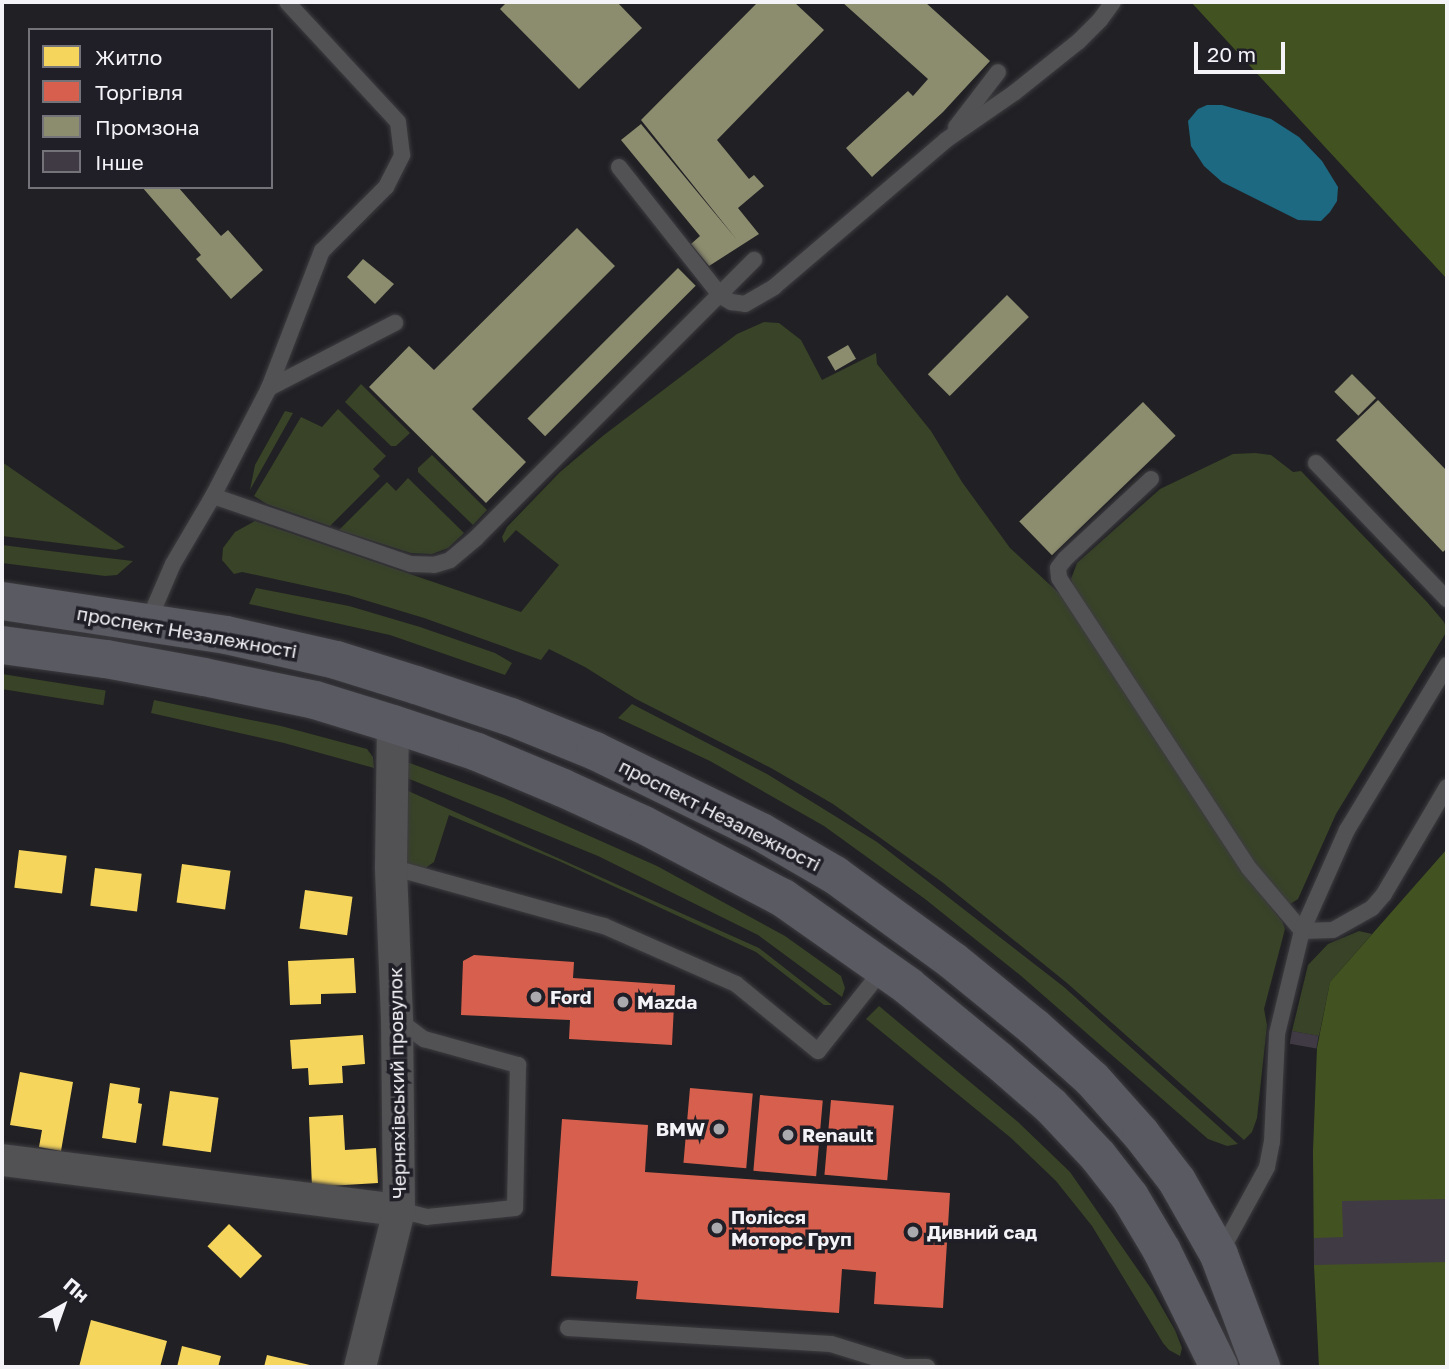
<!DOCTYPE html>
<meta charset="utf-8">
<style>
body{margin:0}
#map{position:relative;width:1449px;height:1369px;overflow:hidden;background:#212024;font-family:"Golos Text",sans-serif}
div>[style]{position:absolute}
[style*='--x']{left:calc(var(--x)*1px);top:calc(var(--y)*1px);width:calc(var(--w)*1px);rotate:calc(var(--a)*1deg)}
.green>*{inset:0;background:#384327;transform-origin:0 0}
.forest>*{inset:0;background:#425321}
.water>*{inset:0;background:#1d6982}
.homes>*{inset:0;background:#f6d55c;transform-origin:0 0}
.shops>*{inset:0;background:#d6604d;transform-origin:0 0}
.industry>*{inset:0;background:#8c8c6e;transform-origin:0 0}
.building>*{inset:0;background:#403a44;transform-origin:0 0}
.roads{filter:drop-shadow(0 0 2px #3d3c40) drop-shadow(0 0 2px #3d3c40)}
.lane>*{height:16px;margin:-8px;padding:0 8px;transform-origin:8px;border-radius:8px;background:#525255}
.street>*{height:32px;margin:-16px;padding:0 16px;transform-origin:16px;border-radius:16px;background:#525255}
.primary>*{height:38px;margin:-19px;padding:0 19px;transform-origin:19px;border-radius:19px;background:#5a5a63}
.dots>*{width:19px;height:19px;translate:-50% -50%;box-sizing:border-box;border:4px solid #201e26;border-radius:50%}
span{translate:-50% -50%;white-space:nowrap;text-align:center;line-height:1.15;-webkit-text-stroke:7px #201e26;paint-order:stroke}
.street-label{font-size:19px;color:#f4f3f8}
.poi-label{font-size:19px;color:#f4f3f8;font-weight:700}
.left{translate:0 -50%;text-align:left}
.right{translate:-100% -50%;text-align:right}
.frame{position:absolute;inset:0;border:4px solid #f4f3f8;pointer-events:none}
.legend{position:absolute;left:28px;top:28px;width:245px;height:161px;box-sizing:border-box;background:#201e26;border:2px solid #75737a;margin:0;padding:9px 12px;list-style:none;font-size:21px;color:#f4f3f8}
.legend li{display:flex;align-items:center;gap:14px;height:35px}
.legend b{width:35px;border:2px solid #75737a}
.north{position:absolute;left:28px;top:1271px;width:70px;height:70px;-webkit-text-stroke:5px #201e26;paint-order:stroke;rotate:40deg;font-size:19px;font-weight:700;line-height:28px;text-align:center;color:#f4f3f8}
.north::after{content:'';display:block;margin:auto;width:24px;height:32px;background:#f4f3f8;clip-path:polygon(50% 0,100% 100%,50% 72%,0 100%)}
.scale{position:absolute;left:1194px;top:42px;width:91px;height:32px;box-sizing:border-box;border:4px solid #f4f3f8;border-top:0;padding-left:9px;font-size:21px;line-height:24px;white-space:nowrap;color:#f4f3f8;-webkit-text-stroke:5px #201e26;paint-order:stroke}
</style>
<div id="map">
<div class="green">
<i style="clip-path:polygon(764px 322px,779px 323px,801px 340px,822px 380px,876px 353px,877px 364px,931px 431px,962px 482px,1010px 548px,1061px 595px,1246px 876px,1282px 921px,1285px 929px,1264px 1009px,1267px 1025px,1257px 1118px,1252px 1132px,1244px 1140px,1067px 983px,942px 882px,833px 804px,771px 768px,636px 699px,585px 667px,549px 649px,541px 660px,424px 618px,348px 595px,242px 572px,234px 574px,222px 560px,223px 548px,235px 532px,255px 521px,521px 612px,559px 565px,516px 530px,504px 543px,502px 537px,507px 527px,560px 472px,604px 435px,737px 334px)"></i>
<i style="clip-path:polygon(361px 384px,410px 433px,396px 446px,391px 446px,345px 402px)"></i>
<i style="clip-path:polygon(338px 409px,386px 456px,373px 469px,380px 476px,330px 526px,267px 504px,254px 496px,301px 417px,322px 427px)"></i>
<i style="clip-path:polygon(285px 411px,293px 413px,250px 490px,255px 465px)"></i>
<i style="clip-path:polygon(1255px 453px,1271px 455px,1293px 472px,1301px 471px,1427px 602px,1444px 622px,1447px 631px,1336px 814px,1298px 899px,1290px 904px,1251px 859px,1077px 596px,1071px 579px,1077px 563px,1160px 489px,1233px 454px)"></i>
<i style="clip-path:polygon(432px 455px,487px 510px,473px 525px,418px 472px,418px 468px)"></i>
<i style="clip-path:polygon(2px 462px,125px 547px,116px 550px,2px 536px)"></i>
<i style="clip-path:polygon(408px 478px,464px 533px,448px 548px,432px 554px,411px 553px,339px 530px,387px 482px,396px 491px)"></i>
<i style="clip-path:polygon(2px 545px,82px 555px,133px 561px,117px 575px,105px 576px,2px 563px)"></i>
<i style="clip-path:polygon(256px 588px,349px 606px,420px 627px,495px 653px,512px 663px,505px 675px,390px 635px,249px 604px)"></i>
<i style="left:2px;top:674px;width:105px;height:15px;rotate:9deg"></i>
<i style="clip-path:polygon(154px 700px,281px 726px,367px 749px,373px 757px,374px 768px,284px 743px,151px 713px)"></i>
<i style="clip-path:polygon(632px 704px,767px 774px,877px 842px,1064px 987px,1238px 1144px,1227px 1146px,1208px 1139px,1020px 975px,925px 899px,824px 826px,710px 761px,618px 718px)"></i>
<i style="clip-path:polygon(407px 762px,504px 798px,657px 866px,785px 936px,841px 976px,845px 988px,842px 997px,758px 935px,598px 856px,407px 778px)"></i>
<i style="clip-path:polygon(406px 790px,759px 948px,832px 1005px,824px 1005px,756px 952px,559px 861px,449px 815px,434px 862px,424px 869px,406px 863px)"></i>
<i style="clip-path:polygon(1359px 931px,1372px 934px,1330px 982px,1319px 1036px,1292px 1031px,1308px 965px,1328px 944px)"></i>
<i style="clip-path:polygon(879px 1006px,1018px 1122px,1070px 1172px,1152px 1290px,1175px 1330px,1182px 1348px,1180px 1356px,1169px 1350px,1163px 1343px,1092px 1226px,1056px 1181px,1011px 1138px,866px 1019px)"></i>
</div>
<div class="forest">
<i style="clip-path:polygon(1191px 2px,1447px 2px,1447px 279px)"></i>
<i style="clip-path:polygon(1447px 849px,1447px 1367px,1319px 1367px,1314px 1265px,1313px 1151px,1317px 1048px,1330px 982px)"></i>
</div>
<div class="water">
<i style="clip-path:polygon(1207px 105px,1222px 105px,1271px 119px,1299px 137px,1322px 161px,1338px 187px,1337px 201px,1330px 212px,1321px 221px,1298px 220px,1222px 182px,1204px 166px,1191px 146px,1188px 121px,1198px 109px)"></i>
</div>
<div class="homes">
<i style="left:19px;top:850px;width:48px;height:38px;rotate:7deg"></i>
<i style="left:182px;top:864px;width:49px;height:39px;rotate:8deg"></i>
<i style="left:95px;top:868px;width:47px;height:38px;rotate:7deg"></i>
<i style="left:305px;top:890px;width:48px;height:39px;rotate:8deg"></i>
<i style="clip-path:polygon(354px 958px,356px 993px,321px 994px,321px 1004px,290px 1005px,288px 961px)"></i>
<i style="clip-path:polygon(363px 1035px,365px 1064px,342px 1066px,343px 1083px,309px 1085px,308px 1068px,292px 1069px,290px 1040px)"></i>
<i style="clip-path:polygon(20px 1072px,73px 1082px,61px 1151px,39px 1147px,42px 1130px,10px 1125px)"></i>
<i style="clip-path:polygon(110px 1083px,140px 1088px,138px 1103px,142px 1104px,136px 1143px,102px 1138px)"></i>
<i style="left:170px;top:1091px;width:49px;height:55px;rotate:8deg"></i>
<i style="clip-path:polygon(343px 1115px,345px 1150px,376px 1148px,378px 1183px,312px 1187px,309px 1117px)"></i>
<i style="left:229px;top:1224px;width:46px;height:31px;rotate:44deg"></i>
<i style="clip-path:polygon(91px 1320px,167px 1341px,160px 1367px,79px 1367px)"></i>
<i style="clip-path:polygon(182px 1346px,221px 1356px,218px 1367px,177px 1367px)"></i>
<i style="clip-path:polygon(267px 1355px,314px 1366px,314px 1367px,264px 1367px)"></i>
</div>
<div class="shops">
<i style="clip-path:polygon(474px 955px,574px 962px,573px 978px,675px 985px,672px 1045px,569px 1039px,570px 1020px,461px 1015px,463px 961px)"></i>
<i style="left:690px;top:1088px;width:63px;height:75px;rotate:5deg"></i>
<i style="left:760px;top:1095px;width:63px;height:76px;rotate:5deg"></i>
<i style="left:831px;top:1100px;width:63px;height:75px;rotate:5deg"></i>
<i style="clip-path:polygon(562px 1119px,648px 1125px,645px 1172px,950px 1193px,943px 1308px,874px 1304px,876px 1272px,842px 1269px,839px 1313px,636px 1299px,638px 1281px,551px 1276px)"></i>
</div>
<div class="industry">
<i style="clip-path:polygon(507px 2px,617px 2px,642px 28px,579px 89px,500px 9px)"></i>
<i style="clip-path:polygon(758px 2px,794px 2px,824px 30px,717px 140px,749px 179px,754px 175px,764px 186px,738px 208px,759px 234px,709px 266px,691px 244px,700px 236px,621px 140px,641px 124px,737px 240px,641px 120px)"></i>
<i style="clip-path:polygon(842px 2px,925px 2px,990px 61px,943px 112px,872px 177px,846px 148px,908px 91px,913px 96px,928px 79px)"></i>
<i style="clip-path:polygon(142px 187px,178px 187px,221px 236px,228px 230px,263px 270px,231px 299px,196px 259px,201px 255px)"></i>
<i style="clip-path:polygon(577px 228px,615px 266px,472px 409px,526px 462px,486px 503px,369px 387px,409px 346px,434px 370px)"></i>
<i style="clip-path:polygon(363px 259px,394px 284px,375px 304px,347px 277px)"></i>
<i style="left:678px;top:268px;width:25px;height:213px;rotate:45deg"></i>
<i style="left:1007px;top:295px;width:31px;height:112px;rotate:45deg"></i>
<i style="left:848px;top:345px;width:16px;height:24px;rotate:60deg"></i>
<i style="left:1352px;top:374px;width:34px;height:25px;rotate:45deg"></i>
<i style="clip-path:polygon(1378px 400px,1447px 471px,1447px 548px,1443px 552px,1336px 440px)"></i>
<i style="left:1143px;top:402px;width:47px;height:172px;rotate:46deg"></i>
</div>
<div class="building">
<i style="left:1292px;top:1031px;width:27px;height:13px;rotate:10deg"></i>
<i style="clip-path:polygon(1447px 1199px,1447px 1262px,1314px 1265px,1314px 1238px,1343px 1237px,1342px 1201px)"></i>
</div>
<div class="roads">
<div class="lane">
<i style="--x:956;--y:127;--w:69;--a:-52.6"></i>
<i style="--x:619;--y:167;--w:164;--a:51.7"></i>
<i style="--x:721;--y:296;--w:12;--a:31"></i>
<i style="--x:731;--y:302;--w:14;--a:8"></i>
<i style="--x:745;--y:304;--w:34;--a:-30"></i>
<i style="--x:774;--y:287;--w:226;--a:-40.5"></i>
<i style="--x:946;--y:140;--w:83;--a:-34.7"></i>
<i style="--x:1014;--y:93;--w:82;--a:-38.6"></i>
<i style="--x:1078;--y:42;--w:31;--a:-45"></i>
<i style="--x:1100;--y:20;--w:22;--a:-54"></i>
<i style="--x:269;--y:388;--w:142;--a:-27.3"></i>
<i style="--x:1316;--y:463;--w:189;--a:46.1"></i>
<i style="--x:1151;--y:479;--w:117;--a:137.1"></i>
<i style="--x:1065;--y:559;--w:11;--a:128"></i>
<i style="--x:1058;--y:568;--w:10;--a:84"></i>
<i style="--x:1059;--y:578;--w:345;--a:56.8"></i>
<i style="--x:1248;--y:867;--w:84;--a:49.8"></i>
<i style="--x:213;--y:496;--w:209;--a:19"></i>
<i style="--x:411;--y:564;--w:23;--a:2"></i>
<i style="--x:434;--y:565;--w:17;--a:-17"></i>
<i style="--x:450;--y:560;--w:35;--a:-40"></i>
<i style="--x:477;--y:537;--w:392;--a:-45"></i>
<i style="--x:148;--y:622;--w:63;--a:-66.7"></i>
<i style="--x:173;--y:564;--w:79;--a:-59.5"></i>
<i style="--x:213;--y:496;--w:122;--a:-62.6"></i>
<i style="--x:269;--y:388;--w:147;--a:-68.9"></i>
<i style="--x:322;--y:251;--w:91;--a:-45"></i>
<i style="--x:386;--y:187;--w:36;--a:-63"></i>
<i style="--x:402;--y:155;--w:33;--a:-97"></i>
<i style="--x:398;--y:122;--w:163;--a:-132.8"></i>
<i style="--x:391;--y:867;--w:221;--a:15.5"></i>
<i style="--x:604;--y:926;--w:144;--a:23.7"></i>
<i style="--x:736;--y:984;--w:106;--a:39.3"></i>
<i style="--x:818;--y:1051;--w:105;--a:-51.6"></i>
<i style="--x:1302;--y:931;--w:31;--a:-2"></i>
<i style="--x:1333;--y:930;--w:45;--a:-29.4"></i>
<i style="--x:1372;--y:908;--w:18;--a:-49"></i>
<i style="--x:1384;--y:894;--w:124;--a:-59.5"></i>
<i style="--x:397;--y:1019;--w:34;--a:37"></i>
<i style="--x:424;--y:1039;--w:98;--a:15.5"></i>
<i style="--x:518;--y:1065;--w:143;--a:91.2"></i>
<i style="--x:515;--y:1208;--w:88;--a:174.2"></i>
<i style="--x:427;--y:1217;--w:29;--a:-166"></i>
<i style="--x:1220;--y:1253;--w:98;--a:-61.3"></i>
<i style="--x:1267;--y:1167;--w:25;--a:-79"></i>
<i style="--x:1272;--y:1142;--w:108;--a:-87.3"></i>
<i style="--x:1277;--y:1034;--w:106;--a:-76.4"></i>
<i style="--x:1302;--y:931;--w:111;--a:-66"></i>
<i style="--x:1347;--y:830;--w:193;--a:-58.8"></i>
<i style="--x:568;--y:1328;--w:263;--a:3.5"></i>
<i style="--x:831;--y:1344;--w:77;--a:17.3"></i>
<i style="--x:905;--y:1367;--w:22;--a:0"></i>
</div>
<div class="street">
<i style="--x:2;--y:1160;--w:400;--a:7.2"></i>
<i style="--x:360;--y:1367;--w:162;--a:-76"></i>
<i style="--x:399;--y:1210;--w:191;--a:-90.6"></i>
<i style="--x:397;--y:1019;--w:152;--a:-92.3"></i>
<i style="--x:391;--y:867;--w:143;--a:-89.2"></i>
</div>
<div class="primary">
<i style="--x:2;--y:601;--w:227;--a:8.6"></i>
<i style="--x:226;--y:635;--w:113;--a:12.8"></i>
<i style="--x:336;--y:660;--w:84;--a:17.4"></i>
<i style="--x:416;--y:685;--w:100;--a:18.6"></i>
<i style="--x:511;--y:717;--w:91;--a:22"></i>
<i style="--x:595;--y:751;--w:185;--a:26"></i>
<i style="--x:761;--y:832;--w:86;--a:30.2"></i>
<i style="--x:835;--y:875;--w:146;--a:36.1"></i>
<i style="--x:953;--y:961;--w:104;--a:39.2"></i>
<i style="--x:1034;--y:1027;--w:78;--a:41.9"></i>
<i style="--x:1092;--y:1079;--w:74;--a:48.3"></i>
<i style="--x:1141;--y:1134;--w:59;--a:52.5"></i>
<i style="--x:1177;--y:1181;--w:85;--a:60.4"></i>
<i style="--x:1219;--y:1255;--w:120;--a:69.4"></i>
<i style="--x:2;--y:645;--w:105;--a:7.7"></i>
<i style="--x:106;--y:659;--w:100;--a:10.4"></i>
<i style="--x:204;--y:677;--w:113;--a:11.7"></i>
<i style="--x:315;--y:700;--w:82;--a:17.1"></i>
<i style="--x:393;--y:724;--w:89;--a:18.4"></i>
<i style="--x:477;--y:752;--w:93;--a:22.7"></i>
<i style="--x:563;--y:788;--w:89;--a:24.6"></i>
<i style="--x:644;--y:825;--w:157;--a:27.7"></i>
<i style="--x:783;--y:898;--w:153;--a:35.1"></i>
<i style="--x:908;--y:986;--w:117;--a:39.4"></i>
<i style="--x:998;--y:1060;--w:70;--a:41"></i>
<i style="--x:1051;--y:1106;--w:69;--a:46.8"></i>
<i style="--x:1098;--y:1156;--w:52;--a:52"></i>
<i style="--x:1130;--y:1197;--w:63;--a:59.3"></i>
<i style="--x:1162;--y:1251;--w:129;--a:63.8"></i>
</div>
</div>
<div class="dots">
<i style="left:536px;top:997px;background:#aaa9ae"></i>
<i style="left:623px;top:1002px;background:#aaa9ae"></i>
<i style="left:719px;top:1129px;background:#aaa9ae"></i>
<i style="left:788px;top:1135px;background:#aaa9ae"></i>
<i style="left:717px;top:1228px;background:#aaa9ae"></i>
<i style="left:913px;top:1232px;background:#aaa9ae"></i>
</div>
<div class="street-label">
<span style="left:187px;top:632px;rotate:10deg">проспект Незалежності</span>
<span style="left:720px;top:815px;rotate:27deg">проспект Незалежності</span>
<span style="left:397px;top:1083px;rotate:-91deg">Черняхівський провулок</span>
</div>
<div class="poi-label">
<span class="left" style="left:550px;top:997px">Ford</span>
<span class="left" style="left:637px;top:1002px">Mazda</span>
<span class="right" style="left:705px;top:1129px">BMW</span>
<span class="left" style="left:802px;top:1135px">Renault</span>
<span class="left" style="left:731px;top:1228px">Полісся<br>Моторс Груп</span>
<span class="left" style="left:927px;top:1232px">Дивний сад</span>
</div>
<div class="frame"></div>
<ul class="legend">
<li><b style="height:19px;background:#f6d55c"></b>Житло</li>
<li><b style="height:19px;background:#d6604d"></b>Торгівля</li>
<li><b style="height:19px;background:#8c8c6e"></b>Промзона</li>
<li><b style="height:19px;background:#403a44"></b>Інше</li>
</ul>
<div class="north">Пн</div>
<div class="scale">20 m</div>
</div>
